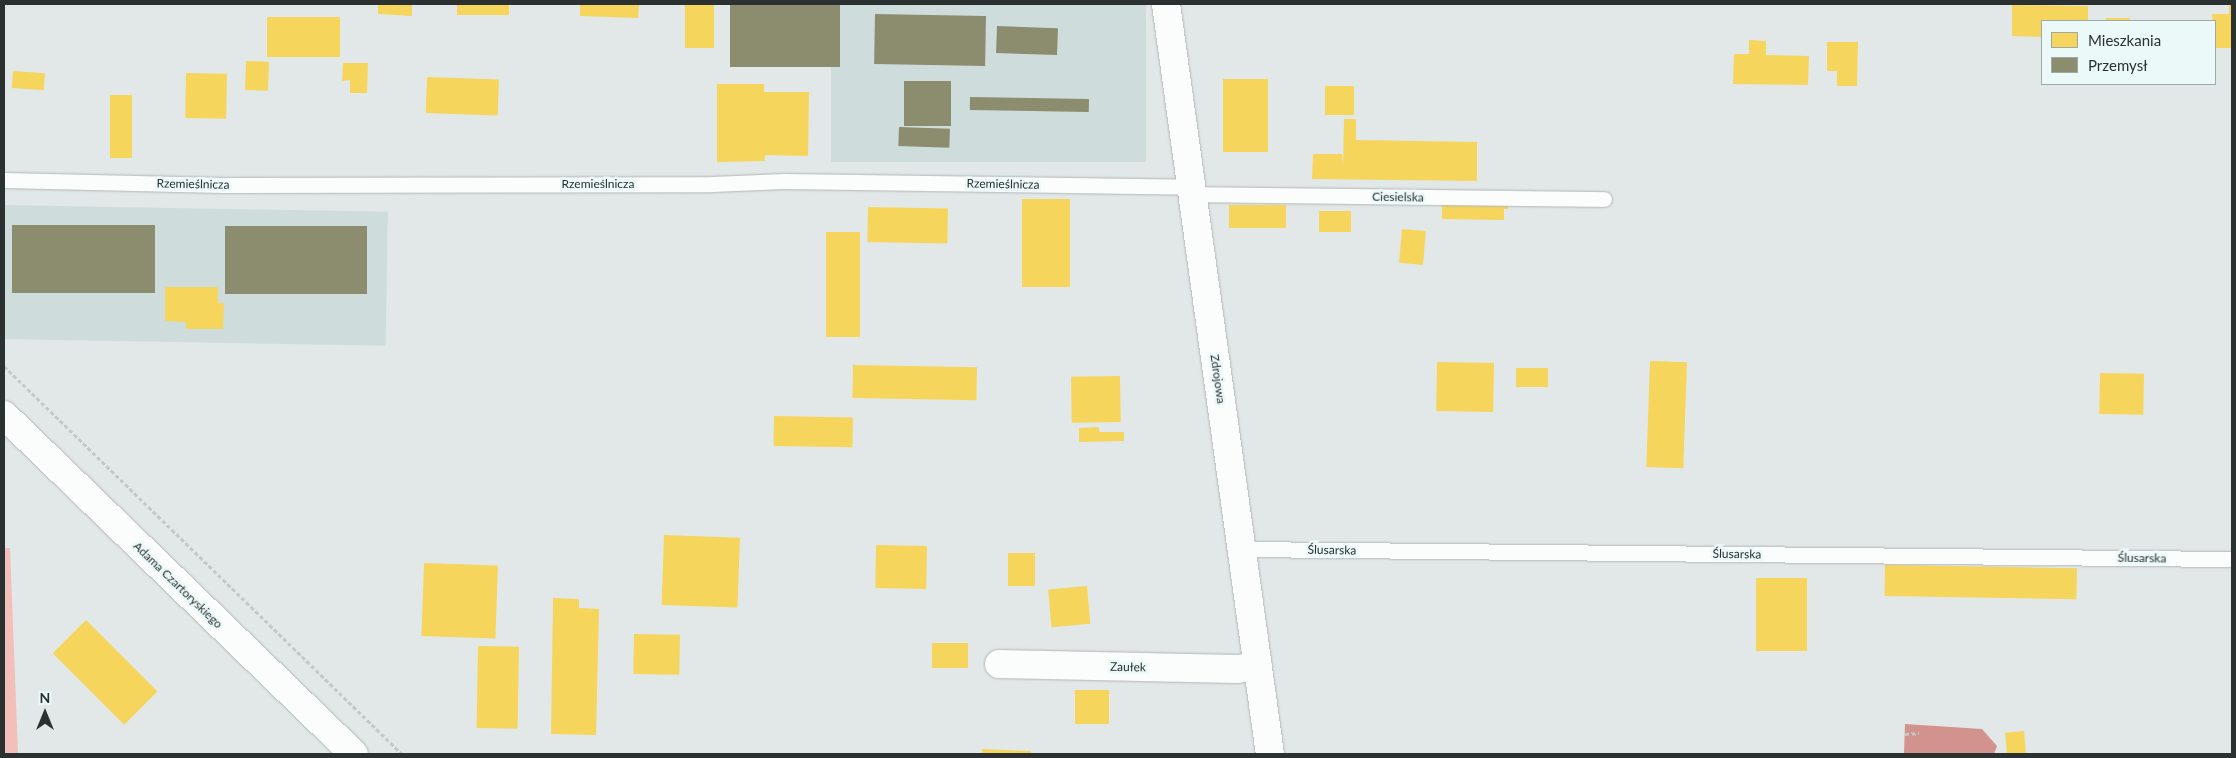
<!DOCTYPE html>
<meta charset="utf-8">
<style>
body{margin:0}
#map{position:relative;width:2236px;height:758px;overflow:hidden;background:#e2e8e8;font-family:Lato,sans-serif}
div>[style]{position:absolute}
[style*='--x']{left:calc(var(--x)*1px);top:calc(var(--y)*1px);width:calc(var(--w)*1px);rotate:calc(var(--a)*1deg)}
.built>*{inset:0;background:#cedddc;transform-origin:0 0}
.green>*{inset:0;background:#f2bfba}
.water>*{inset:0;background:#d2938e}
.homes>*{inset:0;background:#f6d55c;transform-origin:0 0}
.industry>*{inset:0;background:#8c8c6e;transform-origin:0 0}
.path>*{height:3px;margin-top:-1.5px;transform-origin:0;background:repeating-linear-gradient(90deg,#c5c8c8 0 4px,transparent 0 6.5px)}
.roads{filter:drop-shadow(0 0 1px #b2b7b6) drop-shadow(0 0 1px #b2b7b6)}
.service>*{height:15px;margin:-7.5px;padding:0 7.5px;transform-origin:7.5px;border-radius:7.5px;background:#fbfcfc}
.minor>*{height:28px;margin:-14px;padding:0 14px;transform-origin:14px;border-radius:14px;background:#fbfcfc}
.tertiary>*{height:28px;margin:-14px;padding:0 14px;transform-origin:14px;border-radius:14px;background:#fbfcfc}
span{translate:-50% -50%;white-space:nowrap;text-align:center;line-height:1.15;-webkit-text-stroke:5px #ebf9f8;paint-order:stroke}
.street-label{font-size:12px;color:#2b3030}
.frame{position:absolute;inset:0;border:5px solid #2b3030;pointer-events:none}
.legend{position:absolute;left:2041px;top:20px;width:175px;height:65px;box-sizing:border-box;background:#ebf9f8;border:1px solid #9ea9a8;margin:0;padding:6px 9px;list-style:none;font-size:15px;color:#2b3030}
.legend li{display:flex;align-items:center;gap:10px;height:25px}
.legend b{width:25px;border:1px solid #9ea9a8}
.north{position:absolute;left:20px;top:688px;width:50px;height:50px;-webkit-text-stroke:4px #ebf9f8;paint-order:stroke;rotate:0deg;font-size:14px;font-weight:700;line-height:20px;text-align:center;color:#2b3030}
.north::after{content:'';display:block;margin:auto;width:18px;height:22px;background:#2b3030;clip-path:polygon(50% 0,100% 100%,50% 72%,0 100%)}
</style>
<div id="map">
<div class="built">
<i style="left:831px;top:4px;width:315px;height:158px"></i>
<i style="left:4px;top:205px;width:384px;height:134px;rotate:1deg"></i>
</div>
<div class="green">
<i style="clip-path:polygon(4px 548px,10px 548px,18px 754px,4px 754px)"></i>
</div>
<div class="water">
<i style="clip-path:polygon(1905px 724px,1982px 729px,1997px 746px,1994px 754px,1904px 754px)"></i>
</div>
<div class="homes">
<i style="clip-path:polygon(378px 4px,412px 4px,412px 16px,378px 14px)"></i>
<i style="left:457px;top:4px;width:52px;height:11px"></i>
<i style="clip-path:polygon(580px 4px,639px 4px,638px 18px,580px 16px)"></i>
<i style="left:685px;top:4px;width:29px;height:44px"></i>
<i style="clip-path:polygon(2012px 5px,2088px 6px,2088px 21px,2042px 21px,2042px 37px,2012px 36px)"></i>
<i style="clip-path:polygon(2229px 5px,2232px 5px,2232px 48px,2215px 48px,2212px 14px,2229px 14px)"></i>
<i style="left:340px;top:17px;width:40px;height:73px;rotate:90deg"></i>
<i style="left:2106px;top:18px;width:24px;height:3px"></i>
<i style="clip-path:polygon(1749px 40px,1766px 41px,1766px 55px,1809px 56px,1808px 85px,1733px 84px,1734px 54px,1749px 54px)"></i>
<i style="clip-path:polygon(1827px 42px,1858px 42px,1857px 86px,1837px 86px,1837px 71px,1827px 71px)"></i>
<i style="left:246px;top:61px;width:23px;height:29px;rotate:2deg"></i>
<i style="clip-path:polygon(343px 63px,368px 63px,367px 93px,350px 93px,350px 80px,342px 81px)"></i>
<i style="left:13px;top:71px;width:32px;height:17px;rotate:4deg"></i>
<i style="left:186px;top:73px;width:41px;height:45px;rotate:1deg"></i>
<i style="left:427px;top:77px;width:72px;height:36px;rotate:2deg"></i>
<i style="left:1268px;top:79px;width:73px;height:45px;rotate:90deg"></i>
<i style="clip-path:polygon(717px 84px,764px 84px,764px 92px,809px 92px,808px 156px,765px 155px,765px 161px,717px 162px)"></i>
<i style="left:1325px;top:86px;width:29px;height:29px"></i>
<i style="left:110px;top:95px;width:22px;height:63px"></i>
<i style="clip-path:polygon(1344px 119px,1356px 119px,1356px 140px,1477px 142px,1477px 181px,1312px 179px,1313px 154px,1342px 154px,1343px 166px)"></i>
<i style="left:1070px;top:199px;width:88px;height:48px;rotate:90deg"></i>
<i style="clip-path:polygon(1442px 203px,1508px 204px,1508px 209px,1504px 209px,1504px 220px,1442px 219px)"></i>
<i style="left:1229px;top:205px;width:57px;height:23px"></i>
<i style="left:868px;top:207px;width:80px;height:35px;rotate:1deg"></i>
<i style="left:1319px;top:211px;width:32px;height:21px"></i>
<i style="left:1402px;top:229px;width:24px;height:34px;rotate:5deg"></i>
<i style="left:826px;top:232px;width:34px;height:105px"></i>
<i style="clip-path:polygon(165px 287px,218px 287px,218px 303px,224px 303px,223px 329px,186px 329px,186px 322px,165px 321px)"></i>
<i style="left:1650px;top:361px;width:37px;height:106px;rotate:2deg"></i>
<i style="left:1437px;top:362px;width:57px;height:49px;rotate:1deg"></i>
<i style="left:853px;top:365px;width:124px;height:33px;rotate:1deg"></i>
<i style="left:1548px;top:368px;width:19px;height:32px;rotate:90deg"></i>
<i style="left:2100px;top:373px;width:44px;height:41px;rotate:1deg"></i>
<i style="left:1120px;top:376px;width:46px;height:49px;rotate:89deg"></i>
<i style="left:774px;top:416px;width:79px;height:30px;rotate:1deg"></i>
<i style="clip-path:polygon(1099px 427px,1099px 432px,1124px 432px,1124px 441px,1079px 442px,1079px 428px)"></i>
<i style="left:664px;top:535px;width:76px;height:70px;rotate:2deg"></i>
<i style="left:876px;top:545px;width:51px;height:43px;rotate:1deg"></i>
<i style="left:1008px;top:553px;width:27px;height:33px"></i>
<i style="left:424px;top:563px;width:74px;height:73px;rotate:2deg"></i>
<i style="left:1885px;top:565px;width:192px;height:31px;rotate:1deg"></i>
<i style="left:1756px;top:578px;width:51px;height:73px"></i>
<i style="left:1087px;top:586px;width:38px;height:39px;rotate:85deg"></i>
<i style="clip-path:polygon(553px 598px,579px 599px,579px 608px,599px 609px,596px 735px,551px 734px)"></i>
<i style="left:86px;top:620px;width:101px;height:47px;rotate:45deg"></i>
<i style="left:634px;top:634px;width:46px;height:40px;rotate:1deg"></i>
<i style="left:932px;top:643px;width:36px;height:25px"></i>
<i style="left:478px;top:646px;width:41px;height:82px;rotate:1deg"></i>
<i style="left:1075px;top:690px;width:34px;height:34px"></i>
<i style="left:2024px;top:731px;width:23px;height:19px;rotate:85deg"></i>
<i style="clip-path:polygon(982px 749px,1031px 751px,1031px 754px,982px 754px)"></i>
</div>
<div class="industry">
<i style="left:730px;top:4px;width:110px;height:63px"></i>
<i style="left:875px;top:14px;width:111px;height:50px;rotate:1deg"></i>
<i style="left:997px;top:26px;width:61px;height:27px;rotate:2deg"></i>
<i style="left:904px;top:81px;width:47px;height:45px"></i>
<i style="left:970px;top:97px;width:119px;height:13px;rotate:1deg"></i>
<i style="left:899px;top:127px;width:51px;height:19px;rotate:2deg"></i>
<i style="left:12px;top:225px;width:143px;height:68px"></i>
<i style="left:225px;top:226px;width:142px;height:68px"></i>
</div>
<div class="path">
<i style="--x:4;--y:366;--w:556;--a:44.27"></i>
<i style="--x:1905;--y:734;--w:14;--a:-4"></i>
</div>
<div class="roads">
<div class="service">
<i style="--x:4;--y:180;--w:219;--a:1.3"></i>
<i style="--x:223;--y:185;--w:489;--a:-0.1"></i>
<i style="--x:712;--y:184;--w:72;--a:-2.4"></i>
<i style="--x:784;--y:181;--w:407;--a:0.8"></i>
<i style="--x:1192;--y:194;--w:412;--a:0.7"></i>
<i style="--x:1241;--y:549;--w:991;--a:0.58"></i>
</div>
<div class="minor">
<i style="--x:1166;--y:4;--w:757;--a:82.11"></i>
<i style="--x:999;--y:664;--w:238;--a:1.2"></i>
<i style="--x:1237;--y:669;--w:21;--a:-8"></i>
</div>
<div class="tertiary">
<i style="--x:4;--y:415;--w:487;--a:44.1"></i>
</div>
</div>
<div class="street-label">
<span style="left:193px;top:184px;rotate:1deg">Rzemieślnicza</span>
<span style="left:598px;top:184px">Rzemieślnicza</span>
<span style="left:1003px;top:184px;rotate:1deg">Rzemieślnicza</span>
<span style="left:1398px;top:197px;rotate:1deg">Ciesielska</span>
<span style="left:1218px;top:379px;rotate:82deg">Zdrojowa</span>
<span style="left:1332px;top:550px;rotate:1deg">Ślusarska</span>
<span style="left:1737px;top:554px;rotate:1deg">Ślusarska</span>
<span style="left:2142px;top:558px;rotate:1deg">Ślusarska</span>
<span style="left:178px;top:585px;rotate:44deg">Adama Czartoryskiego</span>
<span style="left:1128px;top:667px;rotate:1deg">Zaułek</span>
</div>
<div class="frame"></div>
<ul class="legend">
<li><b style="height:14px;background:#f6d55c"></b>Mieszkania</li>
<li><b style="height:14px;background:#8c8c6e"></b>Przemysł</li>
</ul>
<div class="north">N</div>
</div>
